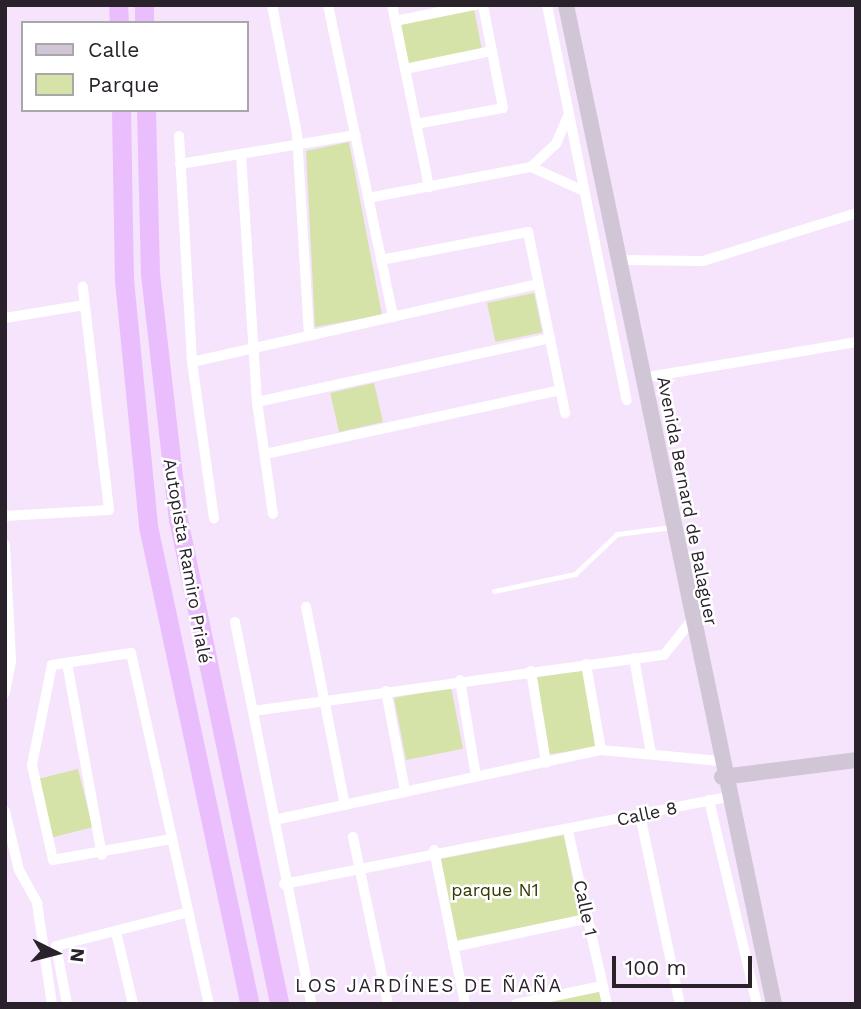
<!DOCTYPE html>
<meta charset="utf-8">
<style>
body{margin:0}
#map{position:relative;width:861px;height:1009px;overflow:hidden;background:#f5e4fc;font-family:"Work Sans",sans-serif}
div>[style]{position:absolute}
[style*='--x']{left:calc(var(--x)*1px);top:calc(var(--y)*1px);width:calc(var(--w)*1px);rotate:calc(var(--a)*1deg)}
.green>*{inset:0;background:#d5e2a8;transform-origin:0 0}
.lane>*{height:5px;margin:-2.5px;padding:0 2.5px;transform-origin:2.5px;border-radius:2.5px;background:#fff}
.street>*{height:10px;margin:-5px;padding:0 5px;transform-origin:5px;border-radius:5px;background:#fff}
.secondary>*{height:16px;margin:-8px;padding:0 8px;transform-origin:8px;border-radius:8px;background:#d1c6d6}
.highway>*{height:19px;margin:-9.5px;padding:0 9.5px;transform-origin:9.5px;border-radius:9.5px;background:#eabefc}
span{translate:-50% -50%;white-space:nowrap;text-align:center;line-height:1.15;-webkit-text-stroke:5px #fff;paint-order:stroke}
.street-label{font-size:18px;color:#29222b}
.park-label{font-size:18px;color:#333a01}
.neighbourhood-label{font-size:19px;color:#29222b;letter-spacing:2px}
.frame{position:absolute;inset:0;border:7px solid #29222b;pointer-events:none}
.legend{position:absolute;left:21px;top:21px;width:228px;height:91px;box-sizing:border-box;background:#fff;border:2px solid #a9a7aa;margin:0;padding:9px 12px;list-style:none;font-size:21px;color:#29222b}
.legend li{display:flex;align-items:center;gap:14px;height:35px}
.legend b{width:35px;border:2px solid #a9a7aa}
.north{position:absolute;left:21px;top:918px;width:70px;height:70px;-webkit-text-stroke:5px #fff;paint-order:stroke;rotate:96deg;font-size:19px;font-weight:700;line-height:28px;text-align:center;color:#29222b}
.north::after{content:'';display:block;margin:auto;width:24px;height:32px;background:#29222b;clip-path:polygon(50% 0,100% 100%,50% 72%,0 100%)}
.scale{position:absolute;left:612px;top:956px;width:140px;height:32px;box-sizing:border-box;border:4px solid #29222b;border-top:0;padding-left:9px;font-size:21px;line-height:24px;white-space:nowrap;color:#29222b;-webkit-text-stroke:5px #fff;paint-order:stroke}
</style>
<div id="map">
<div class="green">
<i style="left:474px;top:9px;width:41px;height:77px;rotate:79deg"></i>
<i style="clip-path:polygon(349px 142px,382px 315px,315px 327px,306px 151px)"></i>
<i style="left:534px;top:293px;width:40px;height:48px;rotate:78deg"></i>
<i style="left:374px;top:383px;width:40px;height:45px;rotate:77deg"></i>
<i style="left:583px;top:669px;width:79px;height:47px;rotate:81deg"></i>
<i style="left:451px;top:687px;width:63px;height:58px;rotate:79deg"></i>
<i style="left:78px;top:769px;width:60px;height:41px;rotate:76deg"></i>
<i style="left:564px;top:835px;width:83px;height:126px;rotate:79deg"></i>
<i style="clip-path:polygon(599px 991px,603px 1004px,539px 1004px)"></i>
</div>
<div class="lane">
<i style="--x:494;--y:591;--w:83;--a:-11.9"></i>
<i style="--x:575;--y:574;--w:58;--a:-43.6"></i>
<i style="--x:617;--y:534;--w:55;--a:-7.3"></i>
</div>
<div class="street">
<i style="--x:272;--y:5;--w:131;--a:79"></i>
<i style="--x:297;--y:134;--w:202;--a:86.6"></i>
<i style="--x:328;--y:5;--w:319;--a:78.2"></i>
<i style="--x:392;--y:5;--w:186;--a:78.5"></i>
<i style="--x:547;--y:5;--w:403;--a:78.6"></i>
<i style="--x:395;--y:21;--w:82;--a:-11.3"></i>
<i style="--x:405;--y:69;--w:89;--a:-11.7"></i>
<i style="--x:416;--y:124;--w:88;--a:-10.4"></i>
<i style="--x:503;--y:108;--w:105;--a:-101"></i>
<i style="--x:179;--y:136;--w:226;--a:86.7"></i>
<i style="--x:192;--y:362;--w:158;--a:82"></i>
<i style="--x:241;--y:155;--w:248;--a:86.3"></i>
<i style="--x:257;--y:402;--w:113;--a:81.9"></i>
<i style="--x:180;--y:164;--w:178;--a:-9.4"></i>
<i style="--x:531;--y:167;--w:58;--a:24.4"></i>
<i style="--x:368;--y:198;--w:166;--a:-10.8"></i>
<i style="--x:531;--y:167;--w:34;--a:-43"></i>
<i style="--x:556;--y:144;--w:28;--a:-67"></i>
<i style="--x:381;--y:260;--w:150;--a:-10.8"></i>
<i style="--x:528;--y:232;--w:185;--a:78.4"></i>
<i style="--x:622;--y:260;--w:81;--a:0.7"></i>
<i style="--x:703;--y:261;--w:160;--a:-17.4"></i>
<i style="--x:5;--y:318;--w:81;--a:-9.2"></i>
<i style="--x:192;--y:362;--w:355;--a:-12.7"></i>
<i style="--x:642;--y:378;--w:217;--a:-9.5"></i>
<i style="--x:257;--y:402;--w:300;--a:-12.3"></i>
<i style="--x:265;--y:454;--w:302;--a:-12.2"></i>
<i style="--x:5;--y:516;--w:104;--a:-3.3"></i>
<i style="--x:109;--y:510;--w:225;--a:-96.7"></i>
<i style="--x:5;--y:545;--w:116;--a:87"></i>
<i style="--x:11;--y:661;--w:33;--a:101"></i>
<i style="--x:306;--y:607;--w:202;--a:78.9"></i>
<i style="--x:235;--y:622;--w:389;--a:78.7"></i>
<i style="--x:634;--y:658;--w:97;--a:79.9"></i>
<i style="--x:67;--y:663;--w:195;--a:79.7"></i>
<i style="--x:586;--y:664;--w:87;--a:80.1"></i>
<i style="--x:531;--y:671;--w:93;--a:80.7"></i>
<i style="--x:460;--y:680;--w:98;--a:80.6"></i>
<i style="--x:386;--y:691;--w:102;--a:79.2"></i>
<i style="--x:253;--y:711;--w:415;--a:-7.8"></i>
<i style="--x:664;--y:655;--w:43;--a:-51.5"></i>
<i style="--x:709;--y:800;--w:210;--a:76.8"></i>
<i style="--x:5;--y:811;--w:61;--a:76.7"></i>
<i style="--x:19;--y:870;--w:38;--a:61"></i>
<i style="--x:37;--y:903;--w:102;--a:81.6"></i>
<i style="--x:640;--y:815;--w:193;--a:78.1"></i>
<i style="--x:274;--y:820;--w:334;--a:-12.1"></i>
<i style="--x:601;--y:750;--w:119;--a:5.3"></i>
<i style="--x:568;--y:831;--w:177;--a:77.3"></i>
<i style="--x:353;--y:837;--w:171;--a:78.2"></i>
<i style="--x:171;--y:839;--w:120;--a:169.9"></i>
<i style="--x:53;--y:860;--w:97;--a:-102.5"></i>
<i style="--x:32;--y:765;--w:102;--a:-78.7"></i>
<i style="--x:52;--y:665;--w:80;--a:-8.6"></i>
<i style="--x:131;--y:653;--w:360;--a:77.5"></i>
<i style="--x:434;--y:850;--w:157;--a:78.6"></i>
<i style="--x:284;--y:884;--w:450;--a:-11.1"></i>
<i style="--x:116;--y:932;--w:74;--a:76.7"></i>
<i style="--x:453;--y:947;--w:136;--a:-11.9"></i>
<i style="--x:67;--y:1004;--w:59;--a:-100.7"></i>
<i style="--x:56;--y:946;--w:137;--a:-14.3"></i>
<i style="--x:516;--y:1004;--w:88;--a:-11.8"></i>
</div>
<div class="secondary">
<i style="--x:566;--y:5;--w:1020;--a:78.24"></i>
<i style="--x:722;--y:777;--w:135;--a:-7.2"></i>
</div>
<div class="highway">
<i style="--x:118;--y:5;--w:18;--a:87"></i>
<i style="--x:144;--y:5;--w:18;--a:90"></i>
<i style="--x:121;--y:110;--w:170;--a:89"></i>
<i style="--x:124;--y:280;--w:247;--a:84.4"></i>
<i style="--x:148;--y:526;--w:489;--a:78"></i>
<i style="--x:146;--y:110;--w:164;--a:88.6"></i>
<i style="--x:150;--y:274;--w:247;--a:83.5"></i>
<i style="--x:178;--y:519;--w:495;--a:78.2"></i>
</div>
<div class="street-label">
<span style="left:687px;top:501px;rotate:79deg">Avenida Bernard de Balaguer</span>
<span style="left:187px;top:561px;rotate:80deg">Autopista Ramiro Prialé</span>
<span style="left:647px;top:814px;rotate:-12deg">Calle 8</span>
<span style="left:585px;top:908px;rotate:78deg">Calle 1</span>
</div>
<div class="park-label">
<span style="left:495px;top:890px">parque N1</span>
</div>
<div class="neighbourhood-label">
<span style="left:429px;top:986px">LOS JARDÍNES DE ÑAÑA</span>
</div>
<div class="frame"></div>
<ul class="legend">
<li><b style="height:9px;background:#d1c6d6"></b>Calle</li>
<li><b style="height:19px;background:#d5e2a8"></b>Parque</li>
</ul>
<div class="north">N</div>
<div class="scale">100 m</div>
</div>
